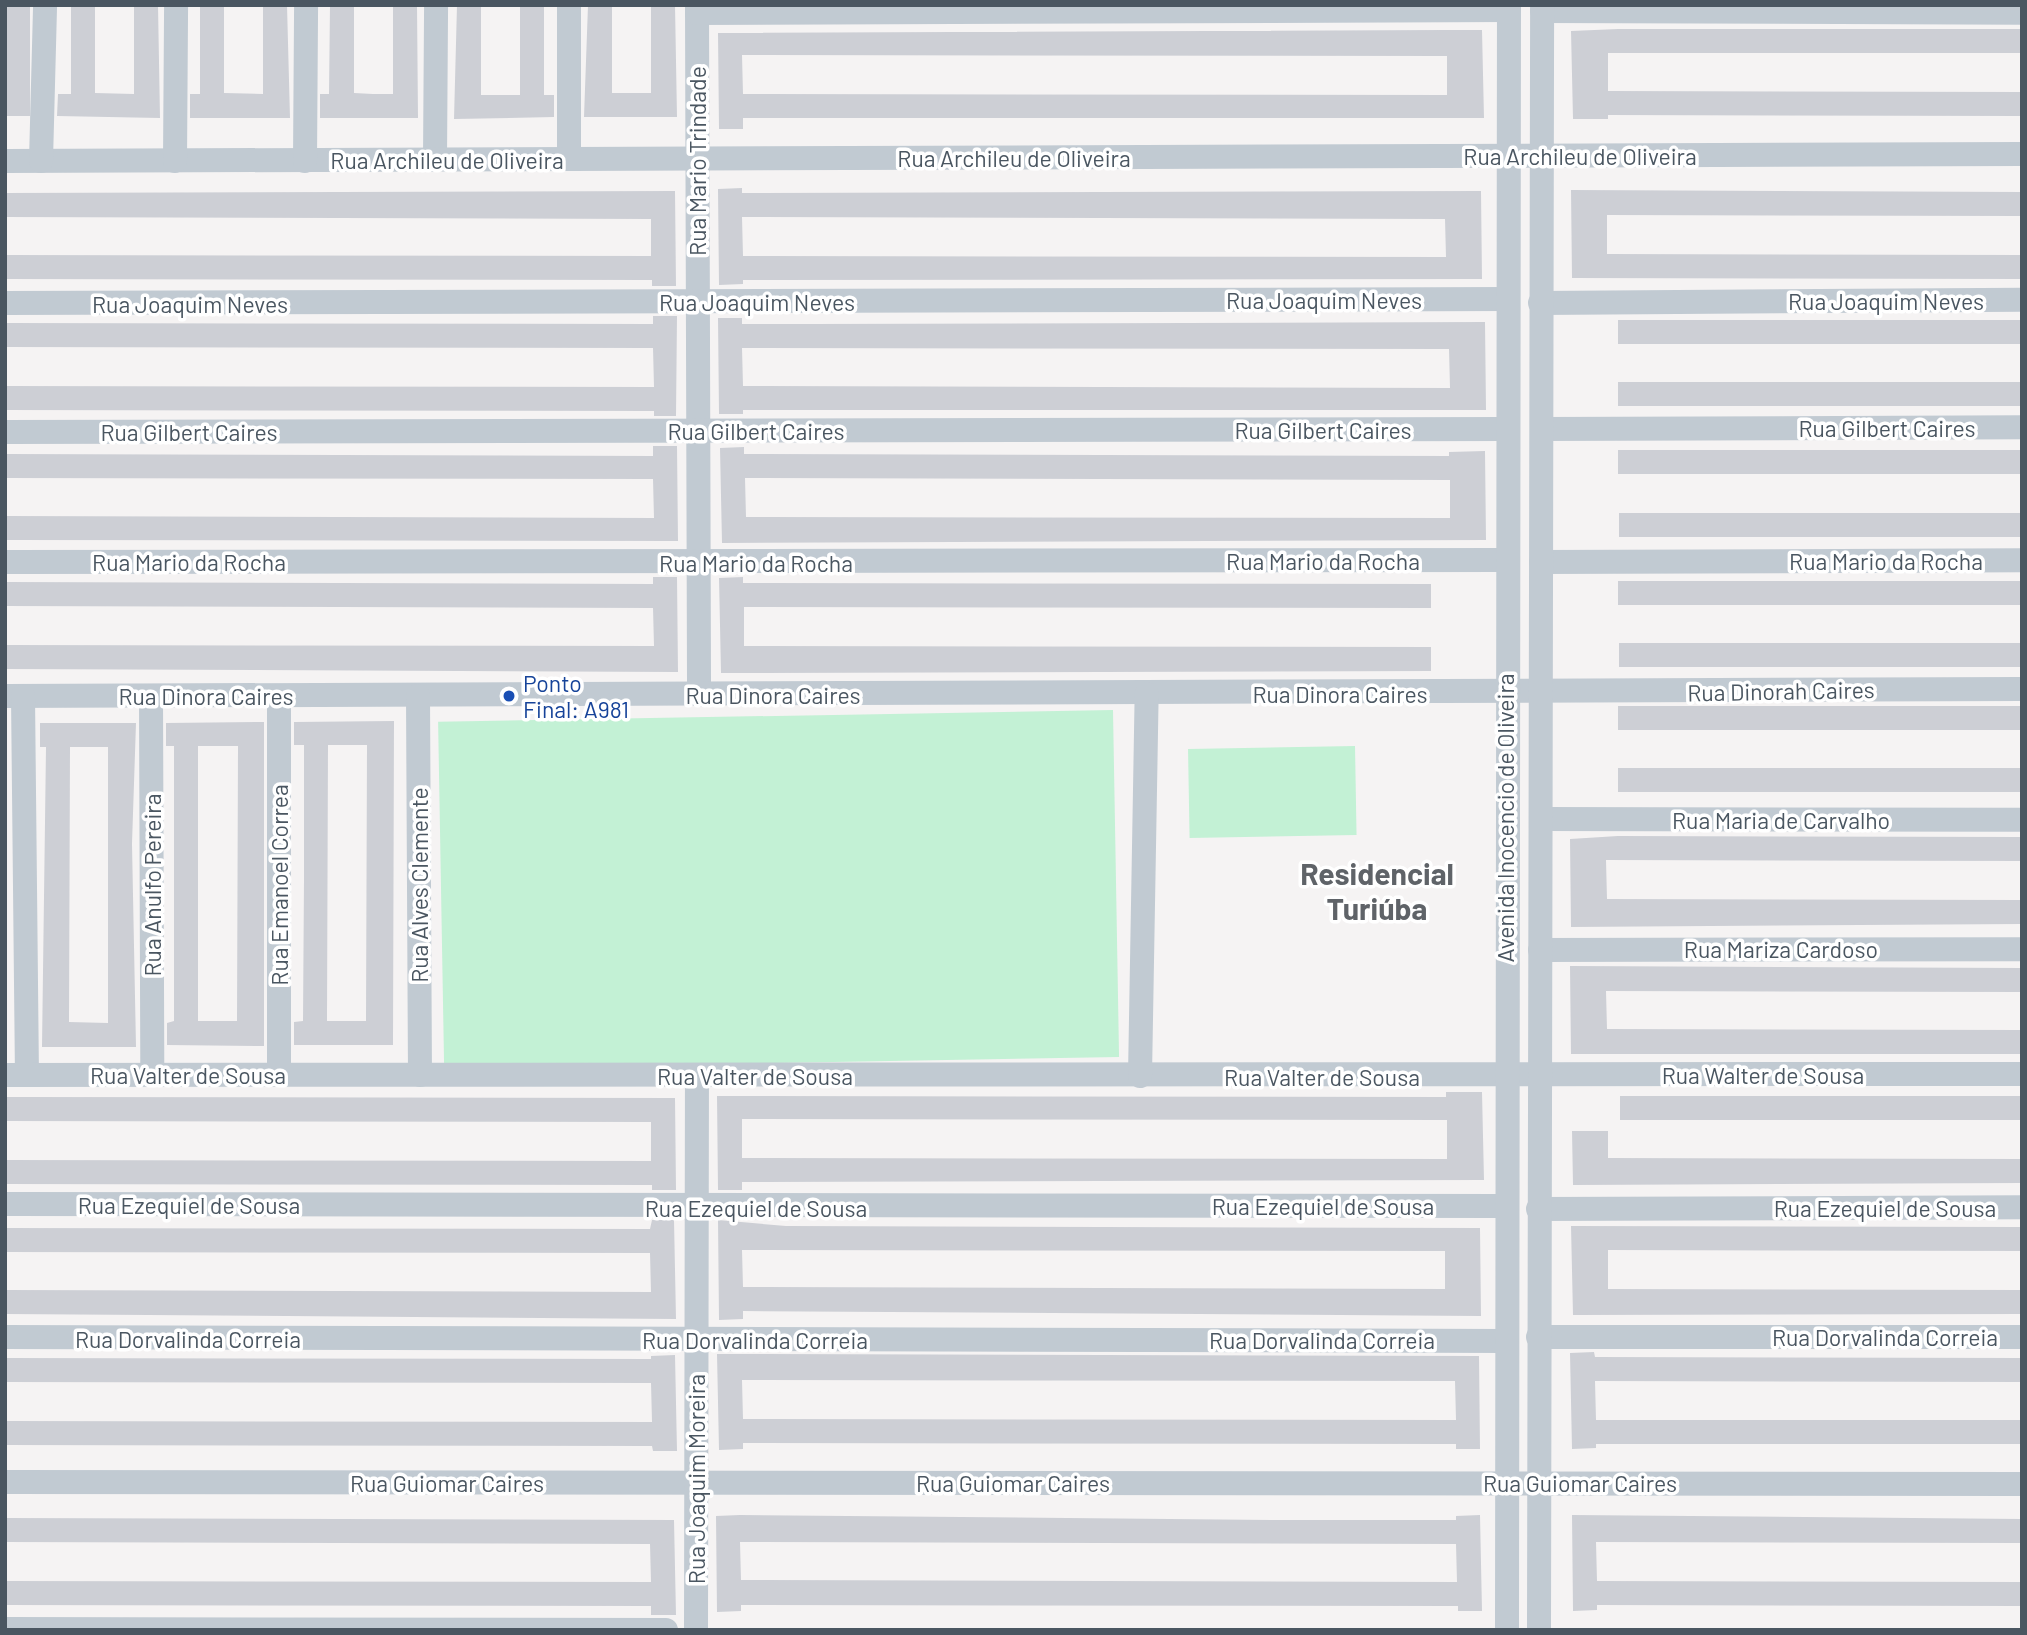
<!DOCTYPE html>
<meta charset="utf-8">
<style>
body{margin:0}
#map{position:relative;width:2027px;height:1635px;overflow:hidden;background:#f5f3f3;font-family:Barlow,sans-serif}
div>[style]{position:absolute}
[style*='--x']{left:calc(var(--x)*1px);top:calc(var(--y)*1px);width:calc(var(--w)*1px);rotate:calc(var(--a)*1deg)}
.green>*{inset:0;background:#c3f1d5;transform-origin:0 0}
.building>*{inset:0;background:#cdcfd5;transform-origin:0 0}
.minor>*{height:24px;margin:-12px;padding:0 12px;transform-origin:12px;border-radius:12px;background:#c1cad2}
.dots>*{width:19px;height:19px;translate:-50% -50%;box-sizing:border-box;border:4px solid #fff;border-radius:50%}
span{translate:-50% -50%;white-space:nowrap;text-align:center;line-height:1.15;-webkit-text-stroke:7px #fff;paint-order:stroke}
.street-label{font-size:23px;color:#4a5661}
.transit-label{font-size:23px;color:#164399}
.left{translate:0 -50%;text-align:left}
.district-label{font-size:30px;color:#5f6368;font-weight:700}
.frame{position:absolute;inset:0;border:7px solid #4a5661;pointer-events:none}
</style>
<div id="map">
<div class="green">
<i style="left:1113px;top:710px;width:347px;height:675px;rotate:89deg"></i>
<i style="left:1355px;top:746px;width:89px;height:167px;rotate:89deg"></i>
</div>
<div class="building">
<i style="left:7px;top:5px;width:23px;height:111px"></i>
<i style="clip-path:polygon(71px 5px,95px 5px,95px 93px,134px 94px,134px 5px,158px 5px,160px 118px,57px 116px,58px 94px,71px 94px)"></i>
<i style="clip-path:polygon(200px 5px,224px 5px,224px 93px,263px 94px,263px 5px,287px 5px,290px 118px,190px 118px,190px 94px,200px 94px)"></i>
<i style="clip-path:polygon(330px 5px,354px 5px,354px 93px,373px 94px,393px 94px,393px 5px,417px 5px,418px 118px,320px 118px,320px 94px,329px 94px)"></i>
<i style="clip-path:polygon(457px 5px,481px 5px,481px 95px,520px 95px,520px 5px,544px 5px,544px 95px,554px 95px,554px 117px,454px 119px)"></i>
<i style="clip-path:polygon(588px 5px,612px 5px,612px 93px,651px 93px,651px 5px,675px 5px,677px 117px,584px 117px)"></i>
<i style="clip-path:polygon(1618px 29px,2022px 29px,2022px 53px,1608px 53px,1608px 91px,2022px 92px,2022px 116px,1608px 115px,1608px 119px,1573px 119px,1571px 31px)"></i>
<i style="clip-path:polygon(evenodd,1446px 30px,1482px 30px,1484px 118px,743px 118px,743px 129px,719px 129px,718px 33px,1446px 30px,742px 55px,1447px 56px,1447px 95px,743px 94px,742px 55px)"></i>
<i style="clip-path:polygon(evenodd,742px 188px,742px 193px,1481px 191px,1482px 279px,743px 280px,743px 284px,719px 285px,718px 189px,742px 188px,742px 217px,1445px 219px,1446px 257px,743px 256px,742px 217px)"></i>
<i style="clip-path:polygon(1571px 190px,2022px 192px,2022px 216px,1607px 215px,1607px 254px,2022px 255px,2022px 279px,1572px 278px)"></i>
<i style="clip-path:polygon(675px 191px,676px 286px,652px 286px,652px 280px,5px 279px,5px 255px,651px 256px,651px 219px,5px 217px,5px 193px)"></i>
<i style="clip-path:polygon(653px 316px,677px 316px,676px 416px,654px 416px,654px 411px,5px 410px,5px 386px,654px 387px,653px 348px,5px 347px,5px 323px,653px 324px)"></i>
<i style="clip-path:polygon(evenodd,718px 318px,742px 318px,742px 324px,812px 324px,1485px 322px,1486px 410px,743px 410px,743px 414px,719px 414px,718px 318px,742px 348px,1449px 349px,1450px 388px,743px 386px,742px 348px)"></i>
<i style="left:1618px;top:320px;width:404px;height:24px"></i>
<i style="left:1618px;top:382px;width:404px;height:24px"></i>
<i style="clip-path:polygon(653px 446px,677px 446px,678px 541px,5px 540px,5px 516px,654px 518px,653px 479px,5px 478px,5px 454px,653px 456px)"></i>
<i style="clip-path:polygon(evenodd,744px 447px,744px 454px,1449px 456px,1449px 452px,1485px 451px,1486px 540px,722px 543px,720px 448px,744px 447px,745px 478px,1450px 480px,1450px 518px,746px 517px,745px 478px)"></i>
<i style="left:1618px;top:450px;width:404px;height:24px"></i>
<i style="left:1619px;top:513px;width:403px;height:24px"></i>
<i style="clip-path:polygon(653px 577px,677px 577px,678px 672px,5px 669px,5px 645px,654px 646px,653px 608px,5px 606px,5px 582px,653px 584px)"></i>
<i style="clip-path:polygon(743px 577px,743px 583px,1431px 584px,1431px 608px,744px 607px,744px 646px,1431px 647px,1431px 671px,721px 673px,719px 578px)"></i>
<i style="left:1618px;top:581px;width:404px;height:24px"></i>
<i style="left:1619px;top:643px;width:403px;height:24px"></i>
<i style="left:1618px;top:706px;width:404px;height:24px"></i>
<i style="clip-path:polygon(evenodd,394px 721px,393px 1045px,294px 1045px,294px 1022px,303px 1021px,304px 878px,304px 745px,294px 745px,294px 722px,394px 721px,328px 745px,367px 745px,366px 1021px,327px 1021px,328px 745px)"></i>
<i style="clip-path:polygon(evenodd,264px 722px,264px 1046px,167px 1045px,167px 1023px,174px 1021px,174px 746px,166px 746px,166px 723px,264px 722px,198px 746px,238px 746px,237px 1021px,198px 1021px,198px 746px)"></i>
<i style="clip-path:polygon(evenodd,40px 723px,136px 723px,132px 844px,136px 1047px,42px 1047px,46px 747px,40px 747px,40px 723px,70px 747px,108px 747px,108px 1023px,69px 1022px,70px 747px)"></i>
<i style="left:1618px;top:768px;width:404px;height:24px"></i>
<i style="clip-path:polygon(1618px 836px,2022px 837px,2022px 861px,1606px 860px,1607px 899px,2022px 900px,2022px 924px,1571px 927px,1570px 839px)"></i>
<i style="clip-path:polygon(1570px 966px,2022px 968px,2022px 992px,1606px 991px,1607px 1029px,2022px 1030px,2022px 1054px,1571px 1054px)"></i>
<i style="clip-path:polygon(evenodd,1446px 1092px,1482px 1092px,1484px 1180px,742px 1182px,742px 1190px,718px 1190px,717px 1096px,1446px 1097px,1446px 1092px,742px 1119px,1447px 1120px,1447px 1159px,742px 1158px,742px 1119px)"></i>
<i style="left:1620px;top:1096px;width:402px;height:24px"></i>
<i style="clip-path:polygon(5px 1097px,675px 1098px,676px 1190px,652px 1190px,652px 1185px,5px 1184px,5px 1160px,651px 1161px,651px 1122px,5px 1121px)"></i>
<i style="clip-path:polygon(1572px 1131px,1608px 1131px,1608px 1158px,2022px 1159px,2022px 1183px,1573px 1185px)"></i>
<i style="clip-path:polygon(652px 1220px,674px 1220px,676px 1319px,5px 1314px,5px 1290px,651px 1292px,650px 1253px,5px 1252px,5px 1228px,650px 1229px)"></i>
<i style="clip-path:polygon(evenodd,718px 1220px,786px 1226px,1480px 1228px,1481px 1316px,743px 1311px,743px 1319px,719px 1320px,718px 1220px,742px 1250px,1445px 1251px,1445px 1289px,743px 1287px,742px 1250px)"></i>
<i style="clip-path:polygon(1571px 1226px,2022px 1227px,2022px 1251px,1608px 1250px,1608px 1289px,2022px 1290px,2022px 1314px,1573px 1315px)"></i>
<i style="clip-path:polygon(1594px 1352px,1595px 1357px,2022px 1358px,2022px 1382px,1595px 1381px,1596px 1420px,2022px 1420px,2022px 1444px,1596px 1444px,1596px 1448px,1572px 1449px,1570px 1353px)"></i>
<i style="clip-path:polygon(evenodd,717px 1354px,1479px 1356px,1480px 1449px,1456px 1449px,1456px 1444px,743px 1443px,743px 1449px,719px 1450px,717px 1354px,742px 1380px,1455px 1381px,1456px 1420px,743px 1419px,742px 1380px)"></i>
<i style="clip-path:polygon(675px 1355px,677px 1451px,653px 1451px,652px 1446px,5px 1445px,5px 1421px,652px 1422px,651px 1383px,5px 1382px,5px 1358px,651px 1359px,651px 1356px)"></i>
<i style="clip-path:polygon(evenodd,740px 1515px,1275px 1520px,1456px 1520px,1456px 1516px,1480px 1515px,1482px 1611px,1458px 1611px,1458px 1606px,741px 1605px,741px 1611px,717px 1612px,716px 1516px,740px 1515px,740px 1542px,1456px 1544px,1457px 1582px,741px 1580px,740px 1542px)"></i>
<i style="clip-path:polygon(1572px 1515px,2021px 1519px,2021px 1543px,1596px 1542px,1597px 1581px,2021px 1582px,2021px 1606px,1597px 1605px,1597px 1610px,1573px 1611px)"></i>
<i style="clip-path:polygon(5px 1518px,674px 1520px,676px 1615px,651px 1615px,651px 1606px,5px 1605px,5px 1581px,651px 1582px,650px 1544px,5px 1542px)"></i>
</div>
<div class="minor">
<i style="--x:697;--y:5;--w:690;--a:89.83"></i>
<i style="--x:1542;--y:11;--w:480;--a:0.2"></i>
<i style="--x:697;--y:13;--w:812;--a:-0.21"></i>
<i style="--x:569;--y:159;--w:154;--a:-90"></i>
<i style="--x:435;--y:160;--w:155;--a:-89.6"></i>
<i style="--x:5;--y:161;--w:2017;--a:-0.2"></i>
<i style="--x:41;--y:161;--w:156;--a:-88.5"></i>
<i style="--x:175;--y:161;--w:156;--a:-89.6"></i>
<i style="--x:305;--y:161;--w:156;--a:-89.6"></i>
<i style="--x:5;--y:303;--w:1503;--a:-0.15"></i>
<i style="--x:1540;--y:303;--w:482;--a:-0.4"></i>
<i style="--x:1543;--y:429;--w:479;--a:-0.2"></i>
<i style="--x:5;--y:432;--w:1502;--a:-0.11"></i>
<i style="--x:5;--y:562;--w:1502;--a:-0.08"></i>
<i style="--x:1541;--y:562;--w:481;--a:-0.2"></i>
<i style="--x:5;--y:696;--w:2017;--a:-0.2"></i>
<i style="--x:23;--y:696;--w:379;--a:89.4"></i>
<i style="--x:151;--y:696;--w:379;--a:89.8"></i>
<i style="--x:279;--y:696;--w:379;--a:90"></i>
<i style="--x:418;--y:696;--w:379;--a:89.7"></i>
<i style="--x:1541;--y:819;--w:481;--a:0.1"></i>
<i style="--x:1540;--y:950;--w:482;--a:-0.1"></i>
<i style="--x:5;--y:1075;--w:2017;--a:-0.03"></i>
<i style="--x:1140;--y:1076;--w:382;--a:-89"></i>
<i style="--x:5;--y:1204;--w:1502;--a:0.08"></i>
<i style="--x:1538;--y:1209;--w:484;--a:-0.2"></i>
<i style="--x:5;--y:1337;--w:1500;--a:0.15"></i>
<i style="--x:1538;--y:1337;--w:484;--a:0"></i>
<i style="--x:5;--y:1482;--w:2017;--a:0.06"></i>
<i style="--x:5;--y:1629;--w:661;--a:0.09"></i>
<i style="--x:696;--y:1630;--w:554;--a:-89.9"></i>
<i style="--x:1507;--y:1630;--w:1625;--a:-89.93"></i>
<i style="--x:1539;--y:1630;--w:1625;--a:-89.89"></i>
</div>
<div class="dots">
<i style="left:509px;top:696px;background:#1a4fb4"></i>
</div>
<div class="street-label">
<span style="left:1580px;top:156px">Rua Archileu de Oliveira</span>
<span style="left:1014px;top:158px">Rua Archileu de Oliveira</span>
<span style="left:447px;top:160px">Rua Archileu de Oliveira</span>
<span style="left:697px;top:161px;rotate:-90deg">Rua Mario Trindade</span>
<span style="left:1324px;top:300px">Rua Joaquim Neves</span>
<span style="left:1886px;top:301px">Rua Joaquim Neves</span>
<span style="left:757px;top:302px">Rua Joaquim Neves</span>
<span style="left:190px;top:304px">Rua Joaquim Neves</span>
<span style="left:1887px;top:428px">Rua Gilbert Caires</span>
<span style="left:1323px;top:430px">Rua Gilbert Caires</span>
<span style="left:756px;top:431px">Rua Gilbert Caires</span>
<span style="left:189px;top:432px">Rua Gilbert Caires</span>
<span style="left:1323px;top:561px">Rua Mario da Rocha</span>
<span style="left:1886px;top:561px">Rua Mario da Rocha</span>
<span style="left:189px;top:562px">Rua Mario da Rocha</span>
<span style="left:756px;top:563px">Rua Mario da Rocha</span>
<span style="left:1781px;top:691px;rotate:-1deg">Rua Dinorah Caires</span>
<span style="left:1340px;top:694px">Rua Dinora Caires</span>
<span style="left:773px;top:695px">Rua Dinora Caires</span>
<span style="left:206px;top:696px">Rua Dinora Caires</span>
<span style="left:1505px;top:818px;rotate:-90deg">Avenida Inocencio de Oliveira</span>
<span style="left:1781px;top:820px">Rua Maria de Carvalho</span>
<span style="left:152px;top:885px;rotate:-90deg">Rua Anulfo Pereira</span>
<span style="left:279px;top:885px;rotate:-90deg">Rua Emanoel Correa</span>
<span style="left:419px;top:885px;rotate:-90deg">Rua Alves Clemente</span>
<span style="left:1781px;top:949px">Rua Mariza Cardoso</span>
<span style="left:188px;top:1075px">Rua Valter de Sousa</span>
<span style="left:1763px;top:1075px">Rua Walter de Sousa</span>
<span style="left:755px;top:1076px">Rua Valter de Sousa</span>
<span style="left:1322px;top:1077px">Rua Valter de Sousa</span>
<span style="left:189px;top:1205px">Rua Ezequiel de Sousa</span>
<span style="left:1323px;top:1206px">Rua Ezequiel de Sousa</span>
<span style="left:756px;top:1208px">Rua Ezequiel de Sousa</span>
<span style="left:1885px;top:1208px">Rua Ezequiel de Sousa</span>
<span style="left:1885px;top:1337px">Rua Dorvalinda Correia</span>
<span style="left:188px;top:1339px">Rua Dorvalinda Correia</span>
<span style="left:755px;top:1340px">Rua Dorvalinda Correia</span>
<span style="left:1322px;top:1340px">Rua Dorvalinda Correia</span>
<span style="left:696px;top:1479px;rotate:-90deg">Rua Joaquim Moreira</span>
<span style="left:447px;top:1483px">Rua Guiomar Caires</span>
<span style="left:1013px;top:1483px">Rua Guiomar Caires</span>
<span style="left:1580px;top:1483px">Rua Guiomar Caires</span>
</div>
<div class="transit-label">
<span class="left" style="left:523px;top:696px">Ponto<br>Final: A981</span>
</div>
<div class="district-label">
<span style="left:1377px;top:890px">Residencial<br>Turiúba</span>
</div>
<div class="frame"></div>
</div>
